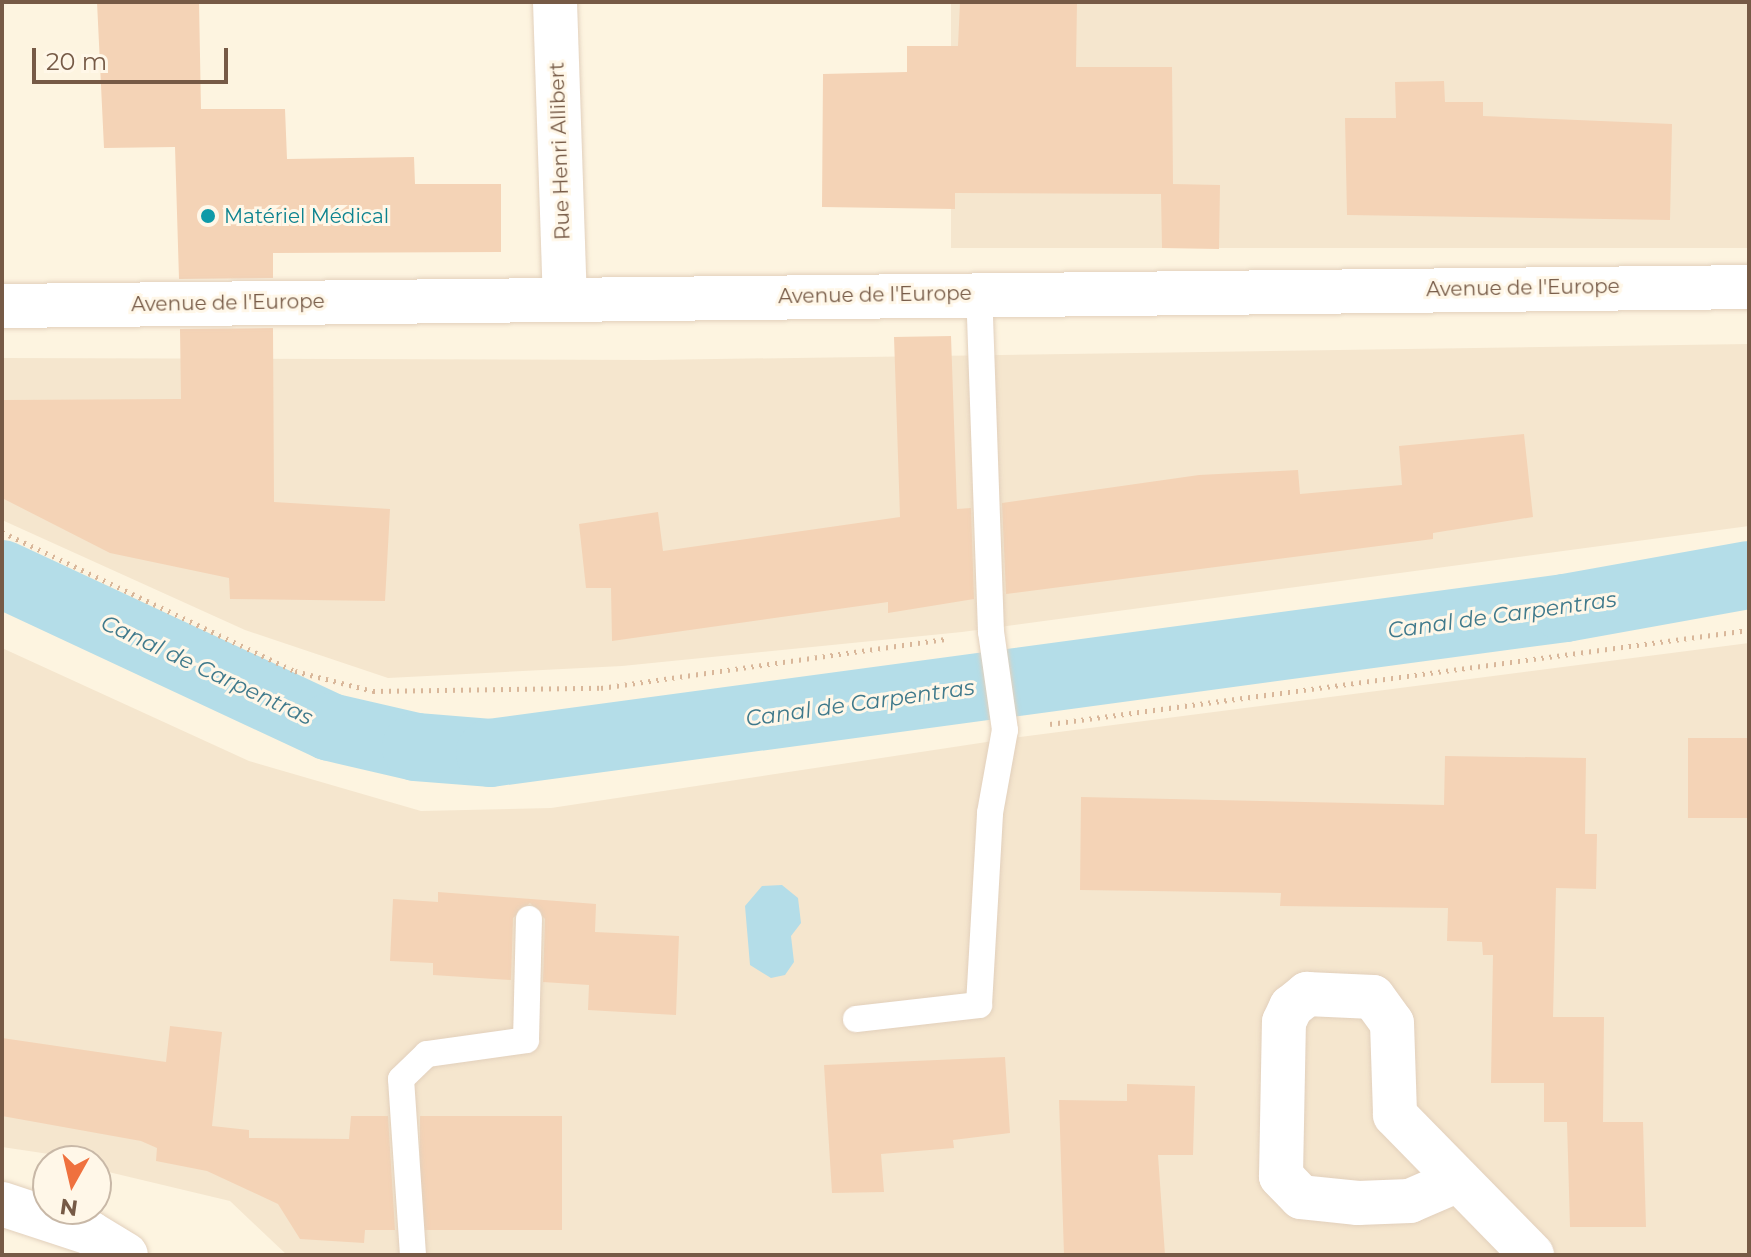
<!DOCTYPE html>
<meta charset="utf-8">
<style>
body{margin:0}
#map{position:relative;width:1751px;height:1257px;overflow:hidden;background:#fdf4e0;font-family:Montserrat,sans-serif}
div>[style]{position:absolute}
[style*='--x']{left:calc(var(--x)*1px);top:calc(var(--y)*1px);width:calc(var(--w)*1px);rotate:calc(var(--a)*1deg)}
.residential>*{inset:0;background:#f5e6ce;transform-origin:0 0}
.water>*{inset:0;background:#b4dde8}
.canal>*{height:68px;margin:-34px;padding:0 34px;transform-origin:34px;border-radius:34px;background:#b4dde8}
.building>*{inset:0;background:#f4d3b6;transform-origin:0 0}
.path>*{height:5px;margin-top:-2.5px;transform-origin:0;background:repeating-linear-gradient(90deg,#d9b79a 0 2px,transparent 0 8px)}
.roads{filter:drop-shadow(0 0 2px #e2d0bc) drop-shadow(0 0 2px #e2d0bc)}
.lane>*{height:26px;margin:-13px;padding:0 13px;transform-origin:13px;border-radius:13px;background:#fff}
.street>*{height:44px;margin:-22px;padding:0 22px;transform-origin:22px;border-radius:22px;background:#fff}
.secondary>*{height:44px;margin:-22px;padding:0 22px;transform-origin:22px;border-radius:22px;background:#fff}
.dots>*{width:22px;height:22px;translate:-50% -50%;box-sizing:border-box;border:4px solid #fff7e8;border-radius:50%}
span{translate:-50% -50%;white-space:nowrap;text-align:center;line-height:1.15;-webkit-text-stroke:6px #fff7e8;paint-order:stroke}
.street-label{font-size:20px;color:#765a46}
.culture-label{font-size:20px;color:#0d838f}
.left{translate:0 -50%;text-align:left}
.water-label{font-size:22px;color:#3f798b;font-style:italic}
.frame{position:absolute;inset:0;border:4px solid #765a46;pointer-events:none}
.north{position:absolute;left:32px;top:1145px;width:80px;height:80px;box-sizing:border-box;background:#fff7e8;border:2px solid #c8b8a7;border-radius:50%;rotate:188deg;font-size:22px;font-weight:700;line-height:32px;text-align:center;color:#765a46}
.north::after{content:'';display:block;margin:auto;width:28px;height:36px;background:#ef713e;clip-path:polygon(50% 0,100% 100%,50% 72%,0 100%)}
.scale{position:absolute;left:32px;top:48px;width:196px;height:36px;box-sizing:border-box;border:4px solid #765a46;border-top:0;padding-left:10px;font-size:24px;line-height:28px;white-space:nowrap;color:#765a46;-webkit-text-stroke:6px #fff7e8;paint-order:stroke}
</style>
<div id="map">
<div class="residential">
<i style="left:951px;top:2px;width:798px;height:246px"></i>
<i style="clip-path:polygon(1749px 344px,1749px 526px,962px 632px,622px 666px,388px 678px,245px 630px,2px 520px,2px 358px,651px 360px)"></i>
<i style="clip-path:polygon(1749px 643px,1749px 1255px,287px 1255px,230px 1201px,96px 1169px,96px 1161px,2px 1147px,2px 648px,249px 761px,421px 811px,551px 808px,1020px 737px)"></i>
</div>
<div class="water">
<i style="clip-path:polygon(782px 885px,798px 898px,801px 923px,791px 936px,794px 962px,785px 975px,771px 978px,750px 965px,745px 906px,762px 886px)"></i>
</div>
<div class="canal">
<i style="--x:2;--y:574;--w:362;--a:25"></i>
<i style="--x:330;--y:727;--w:88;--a:13.1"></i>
<i style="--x:416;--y:747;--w:74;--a:4.6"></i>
<i style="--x:490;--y:753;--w:1085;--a:-7.68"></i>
<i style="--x:1565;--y:608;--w:187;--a:-10.2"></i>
</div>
<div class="building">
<i style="clip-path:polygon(97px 2px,199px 2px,201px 109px,285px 109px,287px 159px,414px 157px,415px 184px,501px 184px,501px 252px,273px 253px,273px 278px,179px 279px,175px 147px,104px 148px)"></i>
<i style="clip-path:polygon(960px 2px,1077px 2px,1076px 67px,1172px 67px,1173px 184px,1220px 185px,1219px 249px,1162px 248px,1161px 194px,955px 193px,955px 209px,822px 207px,823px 74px,907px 72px,907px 46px,958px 46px)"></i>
<i style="clip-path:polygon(1444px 81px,1445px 102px,1483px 102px,1483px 116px,1672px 124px,1670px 220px,1347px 215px,1345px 118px,1396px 118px,1395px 82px)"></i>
<i style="clip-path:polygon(273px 328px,274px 502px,390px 509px,385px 601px,230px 599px,229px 578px,110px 553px,2px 498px,2px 400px,181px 399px,180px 329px)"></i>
<i style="clip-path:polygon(951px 336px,957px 509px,971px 508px,974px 599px,888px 613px,888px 602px,612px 641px,611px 588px,586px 588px,579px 524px,658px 512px,663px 551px,900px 517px,894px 337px)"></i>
<i style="clip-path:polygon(1524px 434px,1533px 517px,1433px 533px,1433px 539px,1006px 594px,1002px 503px,1199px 475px,1298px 470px,1300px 494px,1402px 485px,1399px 446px)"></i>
<i style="left:1749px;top:738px;width:80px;height:61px;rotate:90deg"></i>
<i style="clip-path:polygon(1445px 756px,1586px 758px,1585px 834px,1597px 834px,1596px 889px,1556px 888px,1553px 1017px,1604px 1017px,1603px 1122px,1643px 1122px,1646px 1227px,1570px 1227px,1567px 1122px,1544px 1122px,1544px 1083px,1491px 1083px,1493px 955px,1483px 955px,1482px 942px,1447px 941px,1448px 908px,1280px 906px,1281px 893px,1080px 890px,1081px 797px,1444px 805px)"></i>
<i style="clip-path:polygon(438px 892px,596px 904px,595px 932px,679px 936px,676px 1015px,588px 1010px,589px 985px,543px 982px,545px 919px,530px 903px,513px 918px,511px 980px,433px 975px,433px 963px,390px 961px,393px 899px,438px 902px)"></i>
<i style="clip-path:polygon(170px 1026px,222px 1032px,212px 1126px,249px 1130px,249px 1138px,349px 1139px,351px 1116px,388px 1116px,395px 1230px,365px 1230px,364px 1243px,300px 1239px,278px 1204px,207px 1171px,156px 1161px,157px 1148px,141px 1141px,2px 1116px,2px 1038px,166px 1062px)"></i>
<i style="clip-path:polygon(1005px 1057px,1010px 1133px,953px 1140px,954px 1148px,881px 1154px,884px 1192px,832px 1193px,824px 1065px)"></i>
<i style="clip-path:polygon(1127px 1084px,1195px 1086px,1193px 1155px,1158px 1155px,1165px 1255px,1064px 1255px,1059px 1100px,1127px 1101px)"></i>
<i style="left:420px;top:1116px;width:142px;height:114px"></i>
</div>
<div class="path">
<i style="--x:2;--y:532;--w:324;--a:25.4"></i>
<i style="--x:295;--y:671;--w:81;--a:14.4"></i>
<i style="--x:373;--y:691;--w:228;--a:-0.8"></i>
<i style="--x:601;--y:688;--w:348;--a:-8.1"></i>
<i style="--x:1050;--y:724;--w:705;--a:-7.66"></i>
</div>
<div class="roads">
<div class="lane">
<i style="--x:856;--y:1019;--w:124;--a:-6.5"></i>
<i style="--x:979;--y:1005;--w:192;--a:-86.7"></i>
<i style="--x:990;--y:813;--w:84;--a:-79.8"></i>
<i style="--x:1005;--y:730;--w:99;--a:-98.1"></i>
<i style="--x:991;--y:632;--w:338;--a:-92"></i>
<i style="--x:413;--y:1255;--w:176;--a:-93.9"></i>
<i style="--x:401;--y:1079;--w:36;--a:-44"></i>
<i style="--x:427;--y:1054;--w:100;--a:-8"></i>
<i style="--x:526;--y:1040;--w:121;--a:-88.6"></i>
</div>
<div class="street">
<i style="--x:555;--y:2;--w:297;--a:88.1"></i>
<i style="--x:1456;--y:1181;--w:50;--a:156.5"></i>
<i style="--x:1410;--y:1201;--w:52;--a:177.8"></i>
<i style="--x:1358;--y:1203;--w:57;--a:-174"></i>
<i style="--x:1301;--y:1197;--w:29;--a:-134"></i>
<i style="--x:1281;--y:1176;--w:154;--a:-88.9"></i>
<i style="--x:1284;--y:1022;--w:17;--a:-65"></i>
<i style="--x:1291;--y:1007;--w:21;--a:-39"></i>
<i style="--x:1307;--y:994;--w:66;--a:2.6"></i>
<i style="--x:1373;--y:997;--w:32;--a:54"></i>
<i style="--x:1392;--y:1023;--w:92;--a:88.1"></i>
<i style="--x:1395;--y:1115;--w:196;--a:45.6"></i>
</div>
<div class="secondary">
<i style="--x:2;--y:306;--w:1747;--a:-0.62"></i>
<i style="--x:2;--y:1204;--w:93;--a:18.2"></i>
<i style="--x:90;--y:1233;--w:42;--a:31.4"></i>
</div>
</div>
<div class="dots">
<i style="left:208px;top:216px;background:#0f9aa8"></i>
</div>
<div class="street-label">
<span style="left:560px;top:151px;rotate:-92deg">Rue Henri Allibert</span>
<span style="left:1523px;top:288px;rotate:-1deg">Avenue de l'Europe</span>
<span style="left:875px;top:295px;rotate:-1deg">Avenue de l'Europe</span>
<span style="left:228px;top:303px;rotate:-1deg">Avenue de l'Europe</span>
</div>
<div class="culture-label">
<span class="left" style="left:224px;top:216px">Matériel Médical</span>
</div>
<div class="water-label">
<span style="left:1502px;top:615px;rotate:-8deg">Canal de Carpentras</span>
<span style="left:207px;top:670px;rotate:25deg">Canal de Carpentras</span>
<span style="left:860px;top:703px;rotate:-8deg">Canal de Carpentras</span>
</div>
<div class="frame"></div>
<div class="north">N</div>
<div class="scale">20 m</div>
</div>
